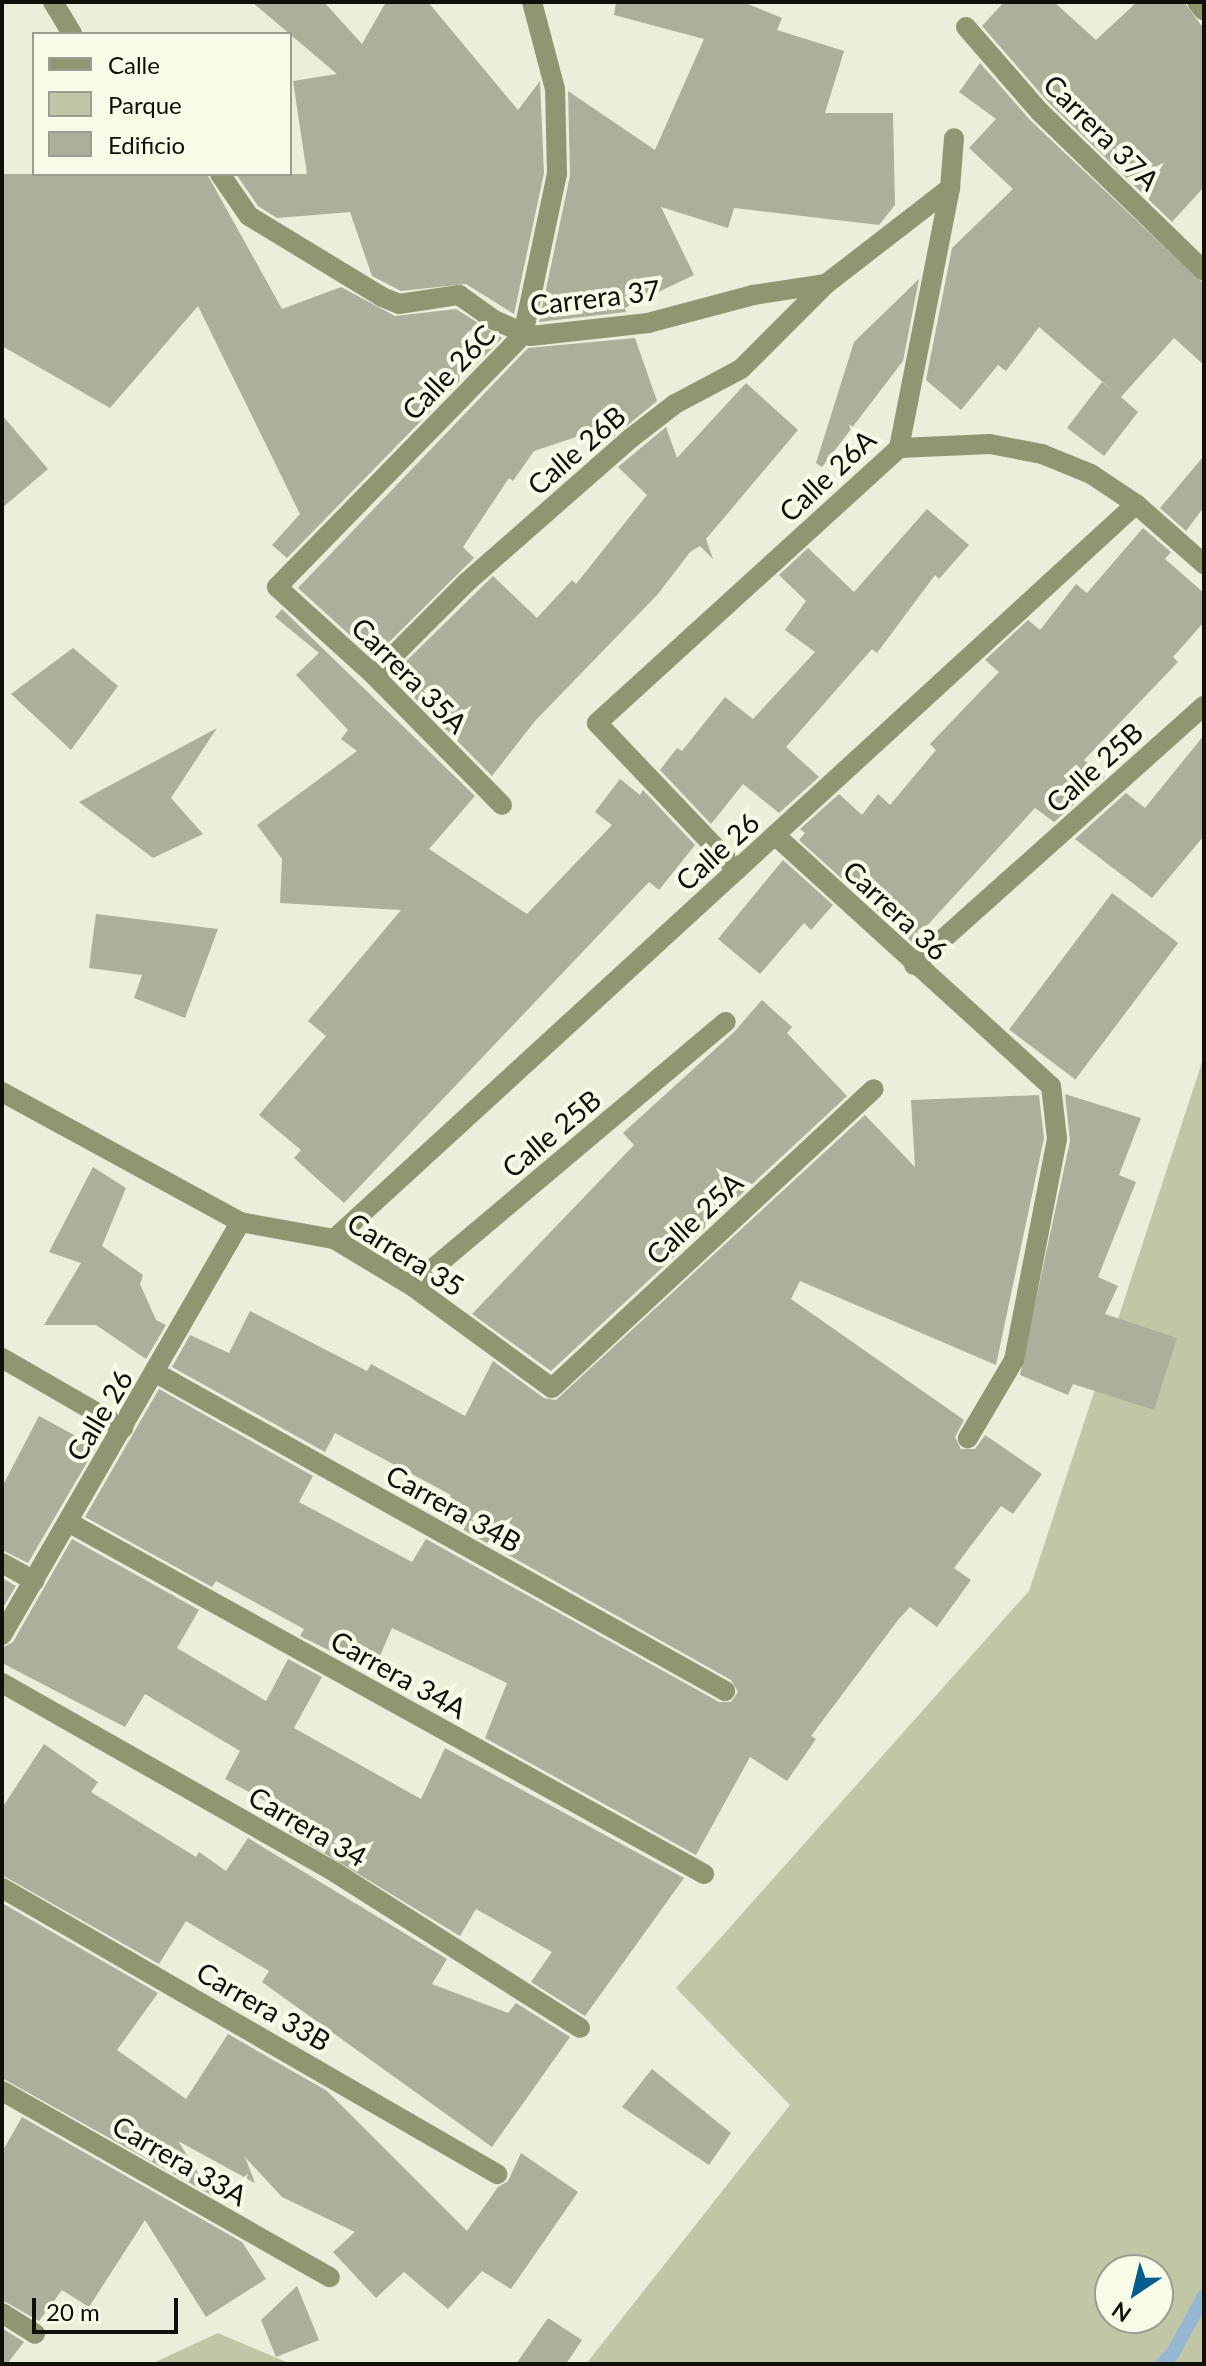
<!DOCTYPE html>
<style>
body{margin:0}
#map{position:relative;width:1206px;height:2366px;overflow:hidden;background:#eaeeda;font-family:Lato,sans-serif}
div>[style]{position:absolute}
[style*='--x']{left:calc(var(--x)*1px);top:calc(var(--y)*1px);width:calc(var(--w)*1px);rotate:calc(var(--a)*1deg)}
.green>*{inset:0;background:#c1c7a6}
.stream>*{height:14px;margin:-7px;padding:0 7px;transform-origin:7px;border-radius:7px;background:#95b7d2}
.building>*{inset:0;background:#acaf9c;transform-origin:0 0}
.street>*{height:20px;margin:-10px;padding:0 10px;transform-origin:10px;border-radius:10px;background:#8f9672}
span{translate:-50% -50%;white-space:nowrap;text-align:center;line-height:1.15;-webkit-text-stroke:8px #f7fbe7;paint-order:stroke}
.street-label{font-size:28px;color:#0f100a}
.frame{position:absolute;inset:0;border:4px solid #0f100a;pointer-events:none}
.legend{position:absolute;left:32px;top:32px;width:260px;height:144px;box-sizing:border-box;background:#f7fbe7;border:2px solid #9a9d8f;margin:0;padding:10px 14px;list-style:none;font-size:24px;color:#0f100a}
.legend li{display:flex;align-items:center;gap:16px;height:40px}
.legend b{width:40px;border:2px solid #9a9d8f}
.north{position:absolute;left:1094px;top:2254px;width:80px;height:80px;box-sizing:border-box;background:#f7fbe7;border:2px solid #9a9d8f;border-radius:50%;rotate:215deg;font-size:22px;font-weight:700;line-height:32px;text-align:center;color:#0f100a}
.north::after{content:'';display:block;margin:auto;width:28px;height:36px;background:#035e8f;clip-path:polygon(50% 0,100% 100%,50% 72%,0 100%)}
.scale{position:absolute;left:32px;top:2298px;width:146px;height:36px;box-sizing:border-box;border:4px solid #0f100a;border-top:0;padding-left:10px;font-size:24px;line-height:28px;white-space:nowrap;color:#0f100a;-webkit-text-stroke:6px #f7fbe7;paint-order:stroke}
</style>
<div id="map">
<div class="green">
<i style="clip-path:polygon(evenodd,1204px 1056px,1204px 2364px,586px 2364px,790px 2105px,676px 1988px,1029px 1591px,1204px 1056px,1110px 2270px,1158px 2270px,1158px 2318px,1110px 2318px,1110px 2270px)"></i>
<i style="clip-path:polygon(218px 2333px,291px 2364px,151px 2364px)"></i>
</div>
<div class="stream">
<i style="--x:1162;--y:2364;--w:16;--a:-45"></i>
<i style="--x:1173;--y:2353;--w:65;--a:-61.5"></i>
</div>
<div class="building">
<i style="clip-path:polygon(252px 2px,324px 2px,362px 44px,386px 2px,428px 2px,518px 110px,540px 81px,544px 173px,514px 314px,466px 284px,401px 291px,372px 276px,350px 212px,277px 218px,258px 206px,236px 174px,307px 174px,293px 81px,337px 74px)"></i>
<i style="clip-path:polygon(616px 2px,743px 2px,782px 18px,777px 30px,844px 51px,825px 113px,893px 113px,895px 205px,879px 225px,734px 208px,728px 228px,661px 207px,694px 275px,625px 308px,626px 312px,539px 322px,570px 176px,568px 91px,655px 150px,704px 39px,614px 15px)"></i>
<i style="clip-path:polygon(1004px 2px,1054px 2px,1096px 40px,1137px 2px,1184px 2px,1204px 29px,1204px 187px,1172px 222px,1049px 103px,982px 26px)"></i>
<i style="clip-path:polygon(980px 63px,1031px 121px,1204px 284px,1204px 365px,1174px 338px,1121px 397px,1138px 412px,1104px 456px,1067px 428px,1102px 382px,1112px 390px,1039px 327px,1006px 371px,998px 365px,961px 410px,926px 380px,952px 248px,1013px 189px,969px 148px,996px 119px,959px 92px)"></i>
<i style="clip-path:polygon(2px 174px,207px 174px,282px 309px,341px 287px,395px 316px,456px 309px,502px 338px,287px 558px,272px 545px,300px 514px,198px 306px,110px 408px,2px 346px)"></i>
<i style="clip-path:polygon(919px 279px,903px 361px,822px 467px,816px 463px,854px 342px)"></i>
<i style="clip-path:polygon(635px 338px,657px 401px,600px 448px,585px 434px,534px 451px,513px 481px,509px 478px,463px 547px,474px 558px,374px 657px,298px 588px,528px 348px)"></i>
<i style="clip-path:polygon(746px 383px,798px 430px,706px 539px,713px 559px,700px 546px,690px 552px,658px 594px,535px 721px,492px 776px,392px 675px,493px 576px,537px 618px,572px 580px,576px 584px,647px 495px,618px 467px,666px 427px,677px 458px)"></i>
<i style="clip-path:polygon(2px 415px,48px 469px,2px 508px)"></i>
<i style="clip-path:polygon(1203px 457px,1204px 507px,1186px 531px,1160px 508px)"></i>
<i style="clip-path:polygon(927px 509px,969px 545px,939px 579px,935px 575px,877px 653px,872px 649px,786px 747px,819px 777px,779px 813px,743px 784px,711px 824px,660px 770px,677px 748px,682px 751px,725px 697px,753px 719px,815px 652px,785px 630px,806px 601px,779px 575px,808px 548px,854px 592px)"></i>
<i style="clip-path:polygon(1143px 528px,1171px 552px,1165px 559px,1204px 593px,1204px 622px,1173px 657px,1178px 662px,1084px 760px,1105px 777px,1054px 822px,1035px 808px,912px 942px,799px 840px,805px 833px,800px 829px,839px 794px,862px 815px,878px 794px,890px 805px,936px 750px,930px 744px,999px 672px,985px 660px,1028px 620px,1040px 630px,1076px 584px,1087px 593px)"></i>
<i style="clip-path:polygon(282px 609px,475px 796px,429px 849px,527px 914px,612px 825px,595px 812px,620px 779px,640px 795px,643px 790px,695px 845px,659px 890px,649px 882px,344px 1203px,294px 1158px,301px 1150px,259px 1115px,326px 1036px,308px 1021px,401px 910px,280px 903px,282px 859px,257px 825px,357px 751px,341px 739px,348px 730px,296px 675px,319px 653px,275px 617px)"></i>
<i style="clip-path:polygon(73px 648px,118px 686px,71px 750px,11px 694px)"></i>
<i style="clip-path:polygon(217px 728px,171px 798px,203px 834px,153px 858px,79px 802px)"></i>
<i style="clip-path:polygon(1204px 735px,1204px 836px,1152px 898px,1075px 839px,1126px 793px,1145px 808px)"></i>
<i style="clip-path:polygon(783px 860px,833px 905px,811px 930px,804px 923px,760px 974px,718px 939px)"></i>
<i style="left:1112px;top:893px;width:83px;height:171px;rotate:37deg"></i>
<i style="clip-path:polygon(96px 914px,218px 929px,185px 1018px,134px 998px,142px 975px,89px 968px)"></i>
<i style="clip-path:polygon(762px 1000px,792px 1027px,787px 1033px,847px 1096px,551px 1371px,472px 1314px,634px 1145px,623px 1133px,734px 1032px)"></i>
<i style="clip-path:polygon(1065px 1094px,1141px 1118px,1119px 1175px,1136px 1182px,1098px 1277px,1118px 1286px,1105px 1314px,1177px 1338px,1154px 1410px,1073px 1384px,1068px 1395px,1020px 1375px,1070px 1141px)"></i>
<i style="clip-path:polygon(1039px 1095px,1044px 1138px,996px 1365px,800px 1281px,791px 1299px,964px 1420px,955px 1437px,961px 1449px,975px 1449px,985px 1435px,1042px 1474px,1013px 1514px,1001px 1506px,954px 1568px,971px 1580px,937px 1627px,910px 1607px,898px 1620px,811px 1736px,816px 1739px,787px 1781px,750px 1757px,696px 1855px,485px 1738px,507px 1683px,392px 1628px,373px 1672px,300px 1636px,304px 1629px,216px 1581px,212px 1587px,85px 1517px,159px 1389px,313px 1476px,299px 1502px,412px 1562px,426px 1539px,719px 1702px,731px 1702px,738px 1692px,731px 1680px,439px 1516px,451px 1495px,335px 1433px,325px 1452px,172px 1367px,190px 1335px,229px 1353px,250px 1311px,367px 1371px,371px 1364px,465px 1416px,493px 1361px,544px 1398px,556px 1400px,865px 1115px,915px 1167px,911px 1100px)"></i>
<i style="clip-path:polygon(93px 1167px,126px 1188px,102px 1246px,143px 1275px,140px 1284px,156px 1320px,166px 1325px,146px 1359px,96px 1325px,44px 1325px,81px 1263px,49px 1252px)"></i>
<i style="clip-path:polygon(39px 1416px,96px 1447px,28px 1563px,2px 1550px,2px 1487px)"></i>
<i style="clip-path:polygon(72px 1539px,199px 1610px,177px 1648px,266px 1701px,288px 1659px,322px 1677px,294px 1728px,421px 1799px,445px 1748px,684px 1878px,585px 2016px,531px 1982px,552px 1952px,476px 1909px,460px 1936px,263px 1816px,271px 1804px,225px 1779px,240px 1751px,145px 1694px,125px 1727px,2px 1663px,2px 1648px,13px 1642px)"></i>
<i style="clip-path:polygon(2px 1578px,16px 1586px,2px 1609px)"></i>
<i style="clip-path:polygon(44px 1744px,98px 1782px,91px 1792px,196px 1857px,199px 1852px,226px 1871px,248px 1838px,447px 1959px,432px 1984px,508px 2013px,516px 2003px,570px 2037px,492px 2147px,262px 1982px,269px 1971px,186px 1921px,159px 1964px,2px 1875px,2px 1808px)"></i>
<i style="clip-path:polygon(2px 1903px,158px 1993px,117px 2050px,186px 2099px,228px 2034px,327px 2091px,467px 2231px,498px 2187px,508px 2181px,521px 2153px,578px 2192px,511px 2289px,482px 2271px,448px 2309px,404px 2272px,376px 2298px,333px 2252px,355px 2232px,282px 2197px,245px 2157px,255px 2183px,178px 2141px,213px 2196px,2px 2078px)"></i>
<i style="clip-path:polygon(652px 2069px,731px 2133px,709px 2165px,622px 2107px)"></i>
<i style="clip-path:polygon(22px 2117px,242px 2242px,266px 2279px,206px 2317px,145px 2220px,89px 2307px,62px 2290px,39px 2321px,2px 2300px,2px 2152px)"></i>
<i style="clip-path:polygon(297px 2286px,319px 2340px,276px 2357px,261px 2320px)"></i>
<i style="clip-path:polygon(548px 2318px,582px 2340px,566px 2364px,516px 2364px)"></i>
<i style="clip-path:polygon(2px 2328px,24px 2342px,7px 2364px,2px 2364px)"></i>
</div>
<div class="street">
<i style="--x:53;--y:2;--w:37;--a:59"></i>
<i style="--x:1197;--y:2;--w:11;--a:52"></i>
<i style="--x:966;--y:27;--w:113;--a:49"></i>
<i style="--x:1040;--y:112;--w:228;--a:44.1"></i>
<i style="--x:220;--y:174;--w:51;--a:55.4"></i>
<i style="--x:249;--y:216;--w:156;--a:31.3"></i>
<i style="--x:382;--y:297;--w:18;--a:22"></i>
<i style="--x:399;--y:304;--w:61;--a:-8.5"></i>
<i style="--x:459;--y:295;--w:43;--a:35.5"></i>
<i style="--x:494;--y:320;--w:40;--a:23.4"></i>
<i style="--x:531;--y:336;--w:118;--a:-6.3"></i>
<i style="--x:648;--y:323;--w:109;--a:-14.9"></i>
<i style="--x:753;--y:295;--w:74;--a:-8.6"></i>
<i style="--x:826;--y:284;--w:157;--a:-37.7"></i>
<i style="--x:899;--y:448;--w:91;--a:-2.5"></i>
<i style="--x:990;--y:444;--w:53;--a:10.9"></i>
<i style="--x:1042;--y:454;--w:53;--a:22.2"></i>
<i style="--x:1091;--y:474;--w:54;--a:33.7"></i>
<i style="--x:1136;--y:504;--w:91;--a:41.4"></i>
<i style="--x:374;--y:675;--w:132;--a:-45"></i>
<i style="--x:467;--y:582;--w:218;--a:-41.3"></i>
<i style="--x:631;--y:438;--w:56;--a:-37.7"></i>
<i style="--x:675;--y:404;--w:75;--a:-27.9"></i>
<i style="--x:741;--y:369;--w:120;--a:-45"></i>
<i style="--x:502;--y:805;--w:182;--a:-134.6"></i>
<i style="--x:374;--y:675;--w:131;--a:-137.8"></i>
<i style="--x:277;--y:587;--w:352;--a:-45.7"></i>
<i style="--x:523;--y:335;--w:165;--a:-78.1"></i>
<i style="--x:557;--y:174;--w:85;--a:-91.3"></i>
<i style="--x:555;--y:89;--w:90;--a:-104.8"></i>
<i style="--x:776;--y:836;--w:372;--a:42.3"></i>
<i style="--x:1051;--y:1086;--w:53;--a:83.5"></i>
<i style="--x:1057;--y:1139;--w:225;--a:101"></i>
<i style="--x:1014;--y:1360;--w:91;--a:120.5"></i>
<i style="--x:737;--y:870;--w:203;--a:-133.6"></i>
<i style="--x:597;--y:723;--w:408;--a:-42.3"></i>
<i style="--x:899;--y:448;--w:265;--a:-78.9"></i>
<i style="--x:950;--y:188;--w:50;--a:-85.4"></i>
<i style="--x:914;--y:965;--w:389;--a:-41.8"></i>
<i style="--x:2;--y:1092;--w:271;--a:28.6"></i>
<i style="--x:240;--y:1222;--w:96;--a:10.3"></i>
<i style="--x:334;--y:1239;--w:91;--a:31.1"></i>
<i style="--x:412;--y:1286;--w:173;--a:36.1"></i>
<i style="--x:552;--y:1388;--w:439;--a:-42.9"></i>
<i style="--x:334;--y:1239;--w:1088;--a:-42.5"></i>
<i style="--x:412;--y:1286;--w:410;--a:-40.1"></i>
<i style="--x:2;--y:1358;--w:140;--a:30"></i>
<i style="--x:156;--y:1373;--w:652;--a:29.2"></i>
<i style="--x:68;--y:1522;--w:727;--a:28.96"></i>
<i style="--x:2;--y:1563;--w:37;--a:29"></i>
<i style="--x:2;--y:1635;--w:477;--a:-60"></i>
<i style="--x:2;--y:1683;--w:384;--a:29.6"></i>
<i style="--x:336;--y:1873;--w:289;--a:32.4"></i>
<i style="--x:2;--y:1888;--w:572;--a:30.02"></i>
<i style="--x:2;--y:2091;--w:377;--a:29.6"></i>
<i style="--x:2;--y:2313;--w:39;--a:32"></i>
</div>
<div class="street-label">
<span style="left:1102px;top:132px;rotate:45deg">Carrera 37A</span>
<span style="left:595px;top:297px;rotate:-7deg">Carrera 37</span>
<span style="left:448px;top:372px;rotate:-46deg">Calle 26C</span>
<span style="left:576px;top:450px;rotate:-41deg">Calle 26B</span>
<span style="left:827px;top:475px;rotate:-43deg">Calle 26A</span>
<span style="left:410px;top:675px;rotate:45deg">Carrera 35A</span>
<span style="left:1094px;top:767px;rotate:-42deg">Calle 25B</span>
<span style="left:717px;top:851px;rotate:-42deg">Calle 26</span>
<span style="left:896px;top:910px;rotate:43deg">Carrera 36</span>
<span style="left:551px;top:1133px;rotate:-40deg">Calle 25B</span>
<span style="left:694px;top:1218px;rotate:-43deg">Calle 25A</span>
<span style="left:406px;top:1254px;rotate:32deg">Carrera 35</span>
<span style="left:99px;top:1415px;rotate:-59deg">Calle 26</span>
<span style="left:454px;top:1508px;rotate:29deg">Carrera 34B</span>
<span style="left:399px;top:1674px;rotate:29deg">Carrera 34A</span>
<span style="left:308px;top:1826px;rotate:30deg">Carrera 34</span>
<span style="left:264px;top:2006px;rotate:30deg">Carrera 33B</span>
<span style="left:180px;top:2160px;rotate:30deg">Carrera 33A</span>
</div>
<div class="frame"></div>
<ul class="legend">
<li><b style="height:10px;background:#8f9672"></b>Calle</li>
<li><b style="height:22px;background:#c1c7a6"></b>Parque</li>
<li><b style="height:22px;background:#acaf9c"></b>Edificio</li>
</ul>
<div class="north">N</div>
<div class="scale">20 m</div>
</div>
